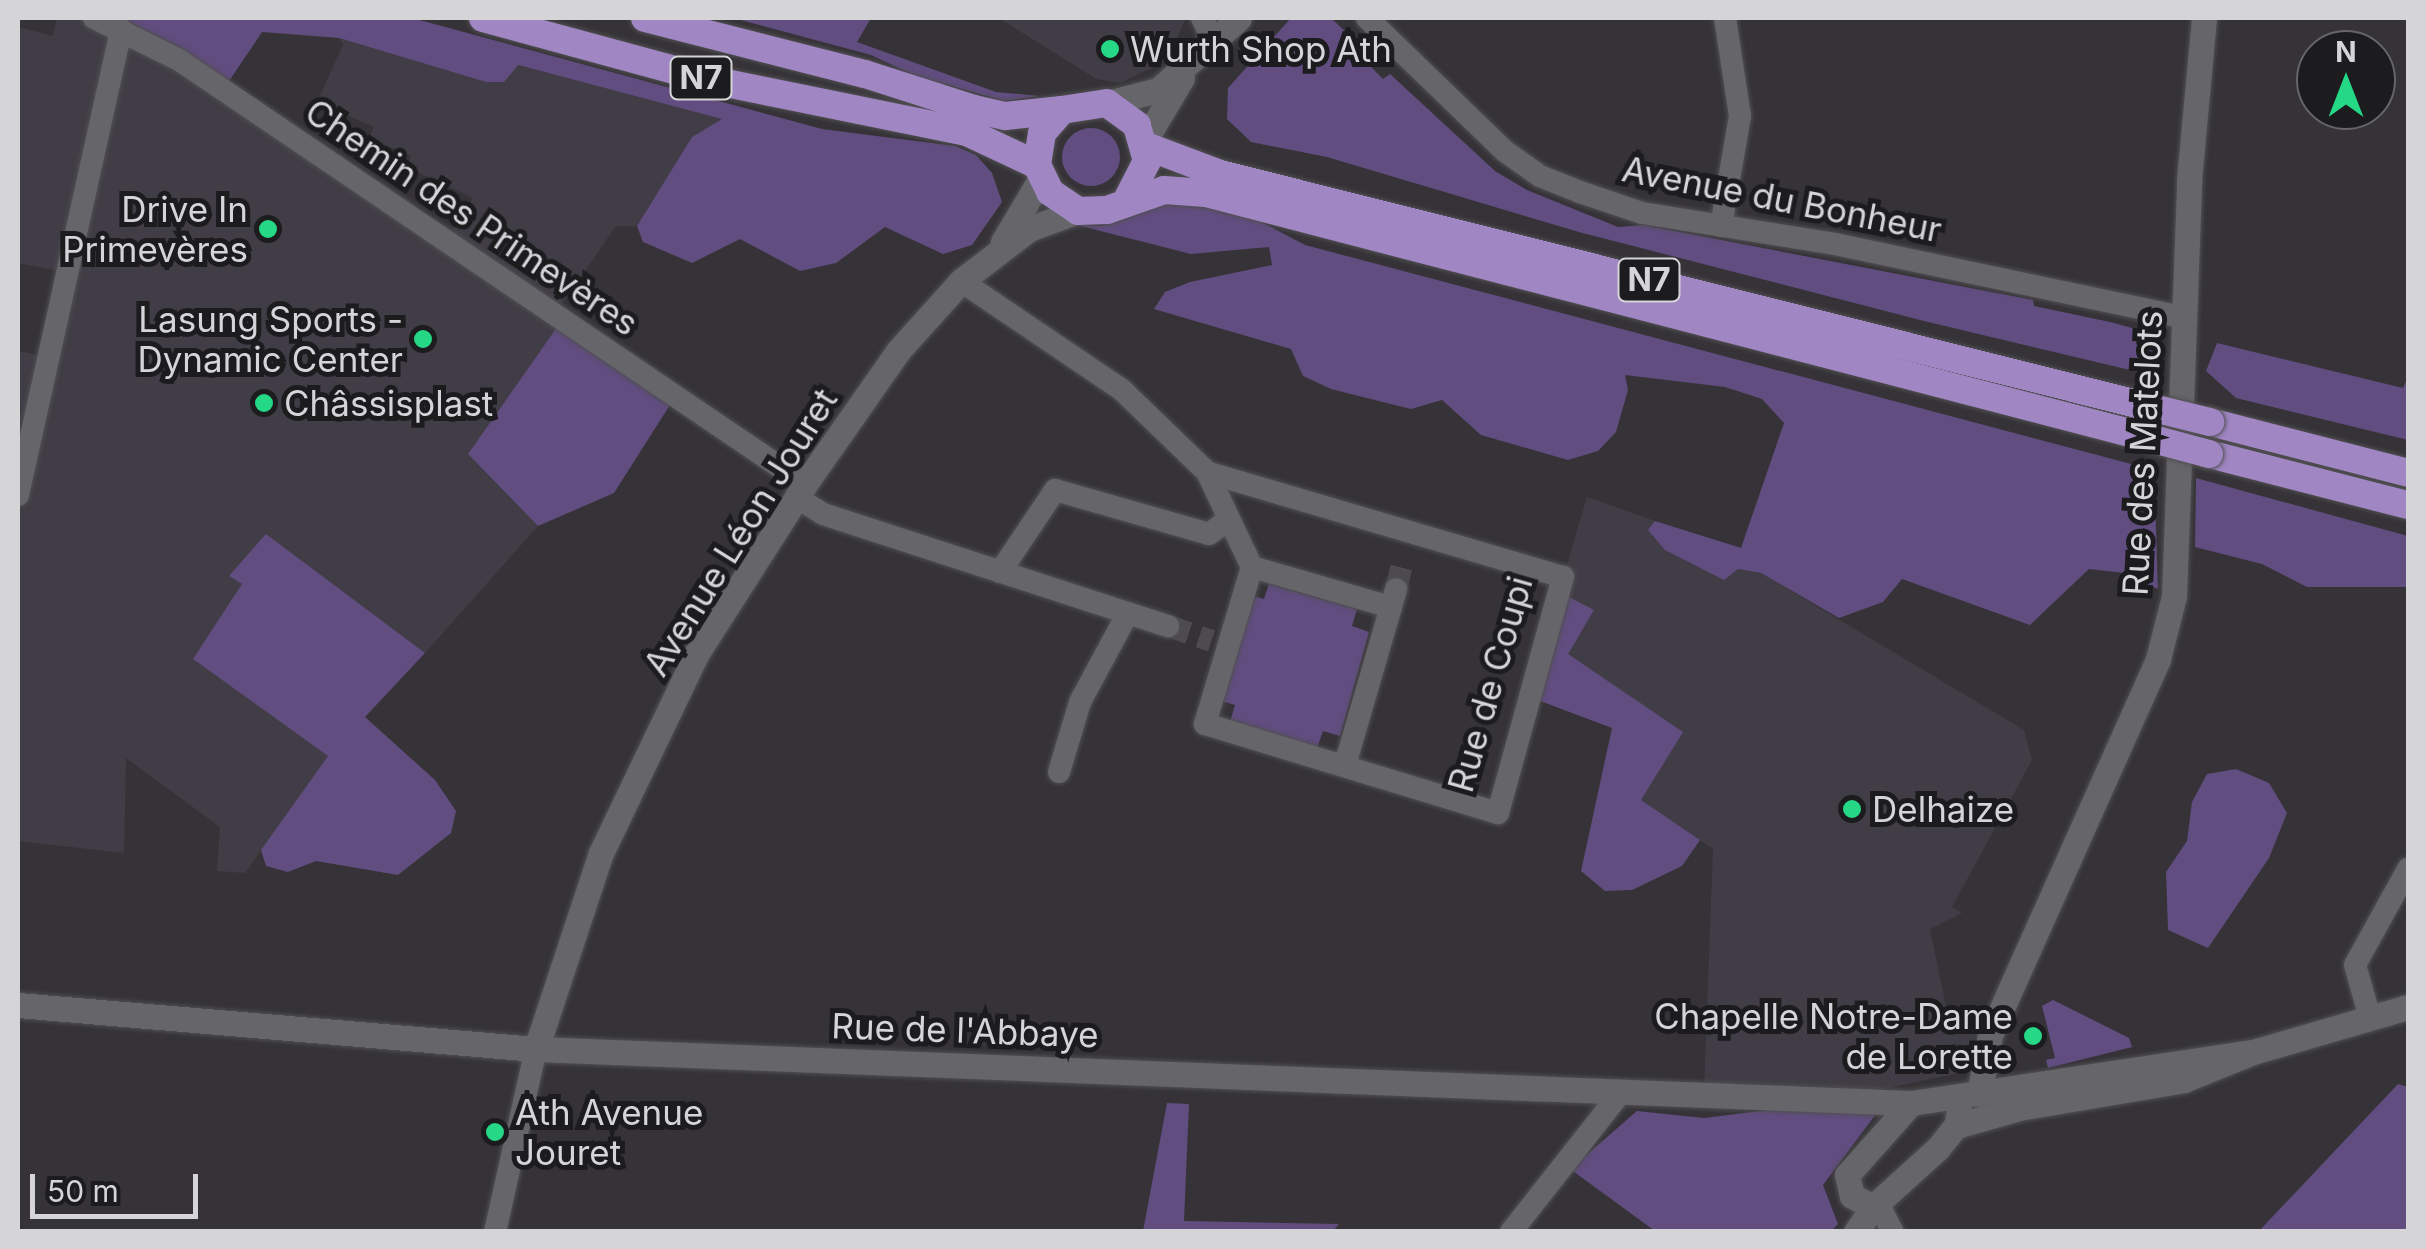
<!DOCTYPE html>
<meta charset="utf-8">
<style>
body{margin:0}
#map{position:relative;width:2426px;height:1249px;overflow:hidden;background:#353337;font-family:Inter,sans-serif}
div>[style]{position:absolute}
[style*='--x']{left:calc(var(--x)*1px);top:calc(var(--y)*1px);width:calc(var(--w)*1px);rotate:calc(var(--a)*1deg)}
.built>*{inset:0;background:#403d46}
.green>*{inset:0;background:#624d80}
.round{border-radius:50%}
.minor-tunnel>*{height:22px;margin-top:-11px;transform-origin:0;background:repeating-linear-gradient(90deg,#4d4b4f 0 22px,transparent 0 33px)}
.roads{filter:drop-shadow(0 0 2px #504f52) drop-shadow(0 0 2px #504f52)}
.minor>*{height:22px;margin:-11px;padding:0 11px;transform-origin:11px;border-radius:11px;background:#666569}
.tertiary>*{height:25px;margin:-12.5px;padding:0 12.5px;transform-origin:12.5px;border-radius:12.5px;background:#666569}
.secondary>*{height:25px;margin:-12.5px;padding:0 12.5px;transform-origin:12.5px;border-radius:12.5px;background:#666569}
.trunk>*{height:28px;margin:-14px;padding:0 14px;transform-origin:14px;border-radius:14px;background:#a086c2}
.bridges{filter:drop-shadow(0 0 2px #504f52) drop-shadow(0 0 2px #504f52)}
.trunk-bridge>*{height:28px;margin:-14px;padding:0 14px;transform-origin:14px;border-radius:14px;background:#a086c2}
.dots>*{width:28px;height:28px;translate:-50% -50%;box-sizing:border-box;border:5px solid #1c1b1d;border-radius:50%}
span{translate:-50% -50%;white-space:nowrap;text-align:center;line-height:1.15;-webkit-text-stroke:10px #1c1b1d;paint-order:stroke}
.shield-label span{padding:2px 8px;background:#1c1b1d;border:2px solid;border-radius:8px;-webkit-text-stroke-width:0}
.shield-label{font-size:32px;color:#d5d4d7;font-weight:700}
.poi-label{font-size:35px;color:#d5d4d7}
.left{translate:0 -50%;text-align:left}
.right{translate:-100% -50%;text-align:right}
.street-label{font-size:35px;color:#d5d4d7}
.frame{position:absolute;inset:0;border:20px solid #d5d4d7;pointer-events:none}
.north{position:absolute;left:2296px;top:30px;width:100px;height:100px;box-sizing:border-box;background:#1c1b1d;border:2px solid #666567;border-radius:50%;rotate:0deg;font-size:28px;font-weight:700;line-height:40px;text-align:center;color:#d5d4d7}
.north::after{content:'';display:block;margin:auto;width:35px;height:45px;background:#25d886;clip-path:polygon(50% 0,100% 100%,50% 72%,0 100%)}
.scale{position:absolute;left:30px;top:1174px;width:168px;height:45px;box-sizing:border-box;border:5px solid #d5d4d7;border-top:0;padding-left:12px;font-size:30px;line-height:35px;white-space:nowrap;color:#d5d4d7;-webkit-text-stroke:8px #1c1b1d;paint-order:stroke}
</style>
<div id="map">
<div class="built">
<i style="clip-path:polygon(57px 18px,94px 18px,445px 241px,473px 198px,407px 167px,411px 156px,369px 138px,374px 127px,317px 102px,343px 45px,339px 38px,486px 82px,517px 65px,723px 119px,692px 137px,637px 226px,616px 226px,555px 314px,562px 320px,468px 454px,538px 526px,425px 653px,267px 535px,230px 576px,242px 584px,328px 756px,245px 873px,217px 871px,220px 827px,126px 758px,124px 853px,18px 841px,18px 495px,32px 424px,18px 421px,18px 351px,48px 357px,66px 272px,18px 263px,18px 27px,53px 36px)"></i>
<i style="clip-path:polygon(999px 18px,1186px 18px,1167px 60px,1121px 83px,1096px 79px)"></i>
<i style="clip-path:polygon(1587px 497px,1655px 521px,1648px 530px,1738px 569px,1761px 573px,2024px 730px,2032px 760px,1952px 907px,1962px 913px,1930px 929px,1949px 1022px,1982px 1018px,1959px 1073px,1878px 1090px,1704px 1091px,1713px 849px,1641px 800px,1682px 732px,1567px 654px,1559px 592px)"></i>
</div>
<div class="green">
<i style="clip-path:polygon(94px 18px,412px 18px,822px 129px,955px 146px,976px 155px,992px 173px,1002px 202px,972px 245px,943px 254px,885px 227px,836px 263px,800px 271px,740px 239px,692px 263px,643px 242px,637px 226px,692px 137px,722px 119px,518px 65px,504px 82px,486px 82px,339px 38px,262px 32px,223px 90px)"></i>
<i style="clip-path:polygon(733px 18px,871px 18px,857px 42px,996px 92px,1039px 96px,1004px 101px,945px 84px,943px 89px,871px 55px)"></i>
<i style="clip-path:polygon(1291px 18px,1331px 18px,1363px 48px,1358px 54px,1383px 79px,1390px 74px,1495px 171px,1527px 190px,1618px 227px,1643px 225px,2033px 300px,2034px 306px,2110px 322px,2132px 328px,2157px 355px,2155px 376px,1924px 321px,1579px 232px,1327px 157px,1251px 142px,1227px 119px,1228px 88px)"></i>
<i class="round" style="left:1062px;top:128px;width:58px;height:58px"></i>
<i style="clip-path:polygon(1175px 198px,1250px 216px,1305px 245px,2154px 470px,2158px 589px,2124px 573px,2089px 569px,2030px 625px,1902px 579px,1883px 602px,1839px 618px,1761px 573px,1738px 569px,1724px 580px,1665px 550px,1648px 530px,1655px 521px,1741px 548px,1784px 423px,1762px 399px,1725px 387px,1625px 375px,1628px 390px,1616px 432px,1598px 451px,1568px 460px,1481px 435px,1442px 400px,1411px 409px,1331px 389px,1303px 376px,1291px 349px,1154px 309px,1165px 292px,1190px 282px,1272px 265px,1269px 247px,1191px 254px,1073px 224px,1101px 226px)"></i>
<i style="clip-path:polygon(562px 320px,675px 397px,614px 493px,538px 526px,468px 454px)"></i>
<i style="clip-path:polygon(2217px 343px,2403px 388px,2408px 377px,2408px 440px,2236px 398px,2206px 371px)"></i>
<i style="clip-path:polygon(2196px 478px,2408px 536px,2408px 587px,2307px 587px,2262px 564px,2195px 547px)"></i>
<i style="clip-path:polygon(266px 534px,425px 653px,365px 717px,435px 780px,456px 811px,451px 833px,398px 875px,316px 861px,288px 872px,266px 866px,261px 850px,328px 756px,193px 659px,242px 584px,229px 576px)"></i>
<i style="clip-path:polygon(1269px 584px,1357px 609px,1352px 626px,1369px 632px,1340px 736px,1323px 731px,1317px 748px,1230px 722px,1235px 705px,1218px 700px,1249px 595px,1264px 599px)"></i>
<i style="clip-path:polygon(1559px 592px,1594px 610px,1568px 654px,1683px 732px,1641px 800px,1700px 840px,1682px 866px,1632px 890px,1605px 891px,1581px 871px,1612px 728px,1535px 699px)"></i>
<i style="clip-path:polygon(2236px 769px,2269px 783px,2287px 813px,2269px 858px,2208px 948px,2168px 930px,2166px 872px,2187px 841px,2192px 802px,2207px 774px)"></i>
<i style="clip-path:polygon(2053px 1000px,2129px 1038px,2132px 1047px,2048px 1068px,2046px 1060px,2055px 1058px,2042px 1006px)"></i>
<i style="clip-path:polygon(2398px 1084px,2408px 1087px,2408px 1231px,2259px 1231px)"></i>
<i style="clip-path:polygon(1167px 1103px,1189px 1104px,1184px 1221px,1339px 1224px,1333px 1231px,1143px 1231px)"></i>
<i style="clip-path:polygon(1792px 1107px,1876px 1114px,1823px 1185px,1838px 1224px,1831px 1231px,1655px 1231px,1570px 1169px,1637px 1111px,1704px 1118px)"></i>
</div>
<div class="minor-tunnel">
<i style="--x:1396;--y:589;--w:32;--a:-76"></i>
<i style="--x:1168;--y:626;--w:46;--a:18.8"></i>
</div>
<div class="roads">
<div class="minor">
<i style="--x:94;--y:18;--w:95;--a:26.3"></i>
<i style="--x:179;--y:60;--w:756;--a:34.11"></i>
<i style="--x:1202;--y:18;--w:28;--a:64"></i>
<i style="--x:1367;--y:18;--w:193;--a:44"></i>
<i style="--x:1506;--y:152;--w:42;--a:35.2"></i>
<i style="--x:1540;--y:176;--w:43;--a:21.8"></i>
<i style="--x:1580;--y:192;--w:65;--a:18.7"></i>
<i style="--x:1642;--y:213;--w:195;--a:9.1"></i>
<i style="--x:1835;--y:244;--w:358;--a:11.9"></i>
<i style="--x:1721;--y:226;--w:112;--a:-80.2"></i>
<i style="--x:1740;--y:116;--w:99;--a:-98.7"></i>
<i style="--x:961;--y:281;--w:194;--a:34.1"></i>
<i style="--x:1122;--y:390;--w:118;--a:44"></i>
<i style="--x:1207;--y:472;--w:105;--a:64.7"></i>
<i style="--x:1252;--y:567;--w:164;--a:106.7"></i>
<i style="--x:1205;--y:724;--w:306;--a:16.9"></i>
<i style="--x:1498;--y:813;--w:245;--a:-74.6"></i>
<i style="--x:1563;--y:577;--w:371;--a:-163.6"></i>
<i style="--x:18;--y:495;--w:477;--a:-77.5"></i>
<i style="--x:796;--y:497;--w:32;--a:32"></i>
<i style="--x:823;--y:514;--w:363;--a:18"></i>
<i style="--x:1252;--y:567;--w:145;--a:16.1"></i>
<i style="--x:1000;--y:572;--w:99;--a:-56.1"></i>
<i style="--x:1055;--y:490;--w:160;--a:15.9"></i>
<i style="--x:1209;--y:534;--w:24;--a:-36"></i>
<i style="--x:1345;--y:765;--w:183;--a:-73.8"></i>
<i style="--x:1059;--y:772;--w:73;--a:-73.3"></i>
<i style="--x:1080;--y:702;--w:101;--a:-61.7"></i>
<i style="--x:2370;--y:1018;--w:55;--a:-105.8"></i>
<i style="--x:2355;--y:965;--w:110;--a:-61.1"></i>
<i style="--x:1878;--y:1203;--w:33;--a:63"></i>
<i style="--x:495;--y:1232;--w:188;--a:-77.4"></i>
<i style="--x:1511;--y:1232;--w:178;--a:-51.8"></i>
</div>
<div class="tertiary">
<i style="--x:1003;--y:242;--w:74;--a:-59.3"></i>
<i style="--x:18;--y:1005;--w:520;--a:4.86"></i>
<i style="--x:536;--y:1049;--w:1376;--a:2.25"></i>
<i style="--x:1911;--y:1103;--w:346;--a:-8.5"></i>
<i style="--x:536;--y:1049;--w:206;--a:-71.7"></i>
<i style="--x:601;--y:853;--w:222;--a:-64.4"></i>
<i style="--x:697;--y:653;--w:201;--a:-57.4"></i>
<i style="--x:805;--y:484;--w:162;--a:-55"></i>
<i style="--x:898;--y:351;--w:94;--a:-48"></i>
<i style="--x:961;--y:281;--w:86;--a:-37.4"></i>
<i style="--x:1029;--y:229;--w:52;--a:-20.2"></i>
<i style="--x:1979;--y:1094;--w:60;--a:-79.4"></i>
<i style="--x:1990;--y:1035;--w:412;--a:-65.9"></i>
<i style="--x:2158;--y:659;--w:65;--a:-75.7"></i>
<i style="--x:2174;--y:596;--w:416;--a:-87.9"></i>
<i style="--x:2189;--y:180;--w:163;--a:-84.7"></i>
<i style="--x:1956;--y:1126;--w:66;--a:-15.9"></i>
<i style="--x:2019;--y:1108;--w:167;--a:-9.6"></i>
<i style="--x:2184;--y:1080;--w:74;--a:-22.1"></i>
<i style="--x:2253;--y:1052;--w:161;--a:-16.2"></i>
<i style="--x:1873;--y:1207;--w:24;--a:-152"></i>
<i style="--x:1852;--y:1196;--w:22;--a:-103"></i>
<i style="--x:1847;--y:1175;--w:96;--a:-48.4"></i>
<i style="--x:1856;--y:1232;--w:30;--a:-56"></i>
<i style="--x:1873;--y:1207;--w:88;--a:-42.2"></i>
<i style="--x:1938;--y:1148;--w:28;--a:-51"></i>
<i style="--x:1956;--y:1126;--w:16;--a:-79"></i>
</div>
<div class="secondary">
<i style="--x:1107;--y:103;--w:53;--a:-14.3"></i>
<i style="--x:1158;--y:90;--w:108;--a:-41.6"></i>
<i style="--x:1145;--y:140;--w:72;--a:-59.2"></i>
</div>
<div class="trunk">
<i style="--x:483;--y:18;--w:236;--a:15.2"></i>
<i style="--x:711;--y:80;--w:261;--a:11.5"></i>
<i style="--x:967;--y:132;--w:77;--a:25.2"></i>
<i style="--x:645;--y:18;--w:227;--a:14.3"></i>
<i style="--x:865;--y:74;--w:114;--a:17.8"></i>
<i style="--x:974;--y:109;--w:32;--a:13"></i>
<i style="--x:1005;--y:116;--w:57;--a:-6"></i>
<i style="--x:1146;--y:146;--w:79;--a:20.7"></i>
<i style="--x:1220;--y:174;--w:962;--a:14.08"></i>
<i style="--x:1127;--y:200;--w:44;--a:-62.9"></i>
<i style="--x:1147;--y:161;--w:37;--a:-106"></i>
<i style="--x:1137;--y:125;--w:37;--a:-144"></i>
<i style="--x:1107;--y:103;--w:46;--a:171.2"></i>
<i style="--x:1062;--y:110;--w:30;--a:131"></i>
<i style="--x:1042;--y:133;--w:32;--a:99"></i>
<i style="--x:1037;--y:165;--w:30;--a:64"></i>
<i style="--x:1050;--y:192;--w:34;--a:34"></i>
<i style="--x:1078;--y:211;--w:29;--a:-2"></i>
<i style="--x:1107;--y:210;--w:60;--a:-19.3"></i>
<i style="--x:1164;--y:190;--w:42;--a:4.1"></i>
<i style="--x:1206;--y:193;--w:978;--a:14.56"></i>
<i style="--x:2210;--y:422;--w:204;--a:14.4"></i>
<i style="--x:2209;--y:454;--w:205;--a:14.4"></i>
</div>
</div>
<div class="bridges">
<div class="trunk-bridge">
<i style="--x:2153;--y:408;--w:59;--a:13.8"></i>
<i style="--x:2153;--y:439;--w:58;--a:15"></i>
</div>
</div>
<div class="dots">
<i style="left:1110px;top:49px;background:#25d886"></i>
<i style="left:268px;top:229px;background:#25d886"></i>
<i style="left:423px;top:339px;background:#25d886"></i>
<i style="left:264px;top:403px;background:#25d886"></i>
<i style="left:1852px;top:809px;background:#25d886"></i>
<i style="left:2033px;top:1036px;background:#25d886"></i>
<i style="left:495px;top:1132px;background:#25d886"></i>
</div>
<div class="shield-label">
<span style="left:701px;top:78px">N7</span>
<span style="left:1649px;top:280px">N7</span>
</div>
<div class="poi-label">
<span class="left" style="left:1130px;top:49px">Wurth Shop Ath</span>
<span class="right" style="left:248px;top:229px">Drive In<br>Primevères</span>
<span class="right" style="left:403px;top:339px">Lasung Sports -<br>Dynamic Center</span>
<span class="left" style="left:284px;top:403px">Châssisplast</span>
<span class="left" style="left:1872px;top:809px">Delhaize</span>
<span class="right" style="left:2013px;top:1036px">Chapelle Notre-Dame<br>de Lorette</span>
<span class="left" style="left:515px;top:1132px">Ath Avenue<br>Jouret</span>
</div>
<div class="street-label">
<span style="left:1782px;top:199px;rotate:11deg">Avenue du Bonheur</span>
<span style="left:472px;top:217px;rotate:34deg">Chemin des Primevères</span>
<span style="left:2142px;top:453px;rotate:-87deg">Rue des Matelots</span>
<span style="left:740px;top:532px;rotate:-58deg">Avenue Léon Jouret</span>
<span style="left:1490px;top:684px;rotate:-74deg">Rue de Coupi</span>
<span style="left:965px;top:1030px;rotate:2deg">Rue de l'Abbaye</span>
</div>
<div class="frame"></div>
<div class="north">N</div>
<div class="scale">50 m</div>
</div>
